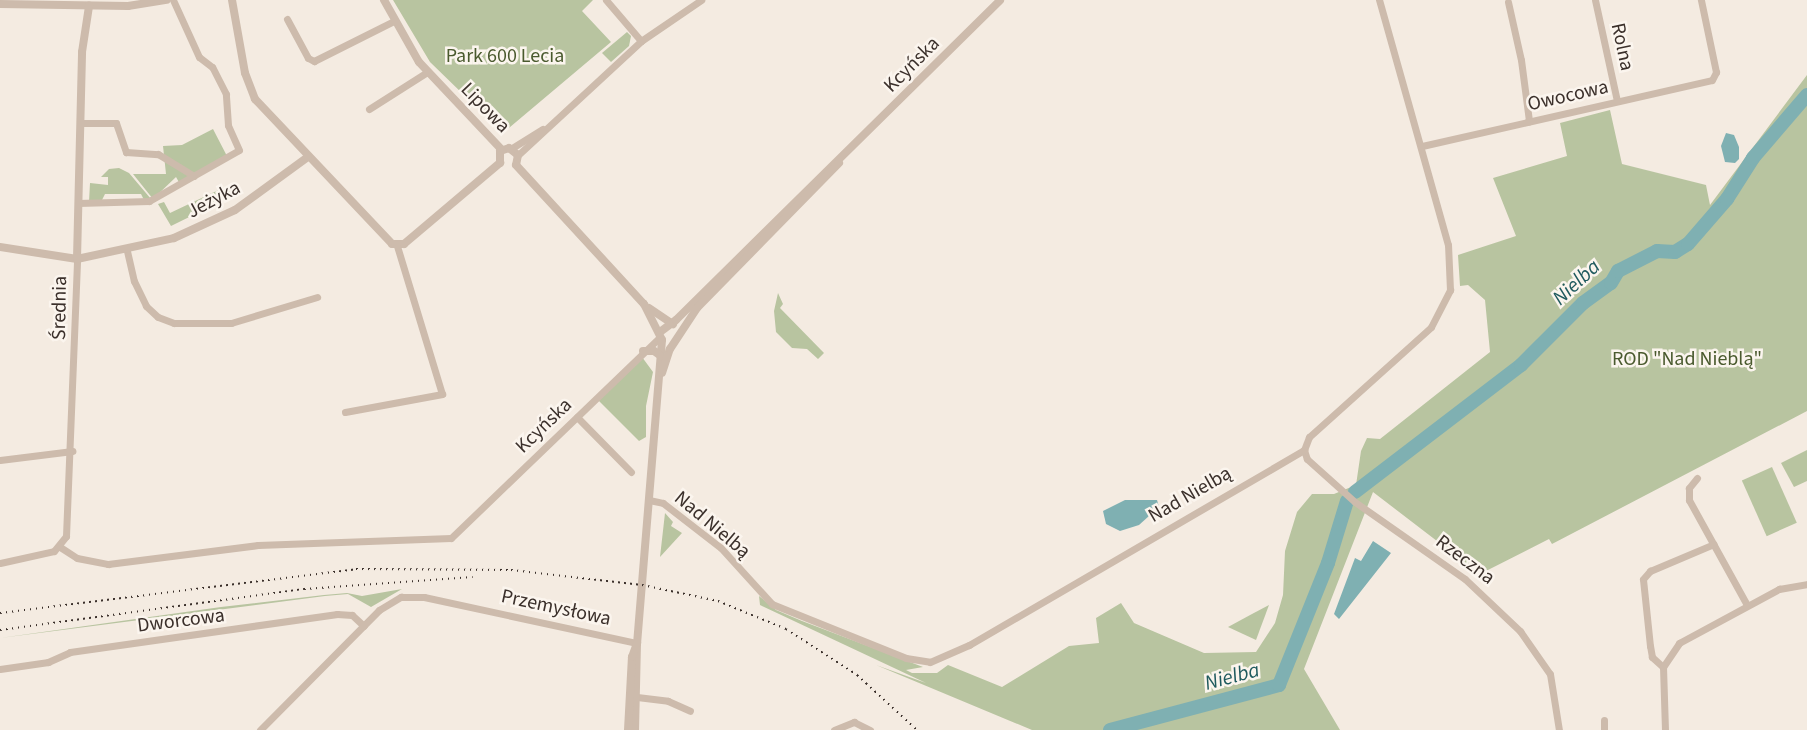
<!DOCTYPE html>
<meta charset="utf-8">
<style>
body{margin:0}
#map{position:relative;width:1807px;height:730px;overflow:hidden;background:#f4ebe1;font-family:"Source Sans 3",sans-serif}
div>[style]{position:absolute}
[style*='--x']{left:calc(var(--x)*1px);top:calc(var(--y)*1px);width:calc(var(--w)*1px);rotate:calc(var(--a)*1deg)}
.green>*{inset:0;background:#b8c4a0;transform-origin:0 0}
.water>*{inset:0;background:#7fb0b2}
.river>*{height:14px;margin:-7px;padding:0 7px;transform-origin:7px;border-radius:7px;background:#7fb0b2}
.minor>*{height:7px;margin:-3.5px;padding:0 3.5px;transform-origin:3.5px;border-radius:3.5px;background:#cdbbac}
.tertiary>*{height:8px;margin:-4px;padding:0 4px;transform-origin:4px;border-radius:4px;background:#cdbbac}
.rail>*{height:2px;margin-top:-1px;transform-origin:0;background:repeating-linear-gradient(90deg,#3b302b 0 1.5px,transparent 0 6px)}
span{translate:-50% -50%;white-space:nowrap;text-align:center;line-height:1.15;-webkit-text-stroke:5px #fbf5ee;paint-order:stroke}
.street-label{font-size:20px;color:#3b302b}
.park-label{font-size:20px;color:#4a5a2e}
.water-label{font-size:21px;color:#1f5a5e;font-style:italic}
</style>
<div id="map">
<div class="green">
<i style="clip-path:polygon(393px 0,593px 0,582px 11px,611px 42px,503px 133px,430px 62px)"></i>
<i style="clip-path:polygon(627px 32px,631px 36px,629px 46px,611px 62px,602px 53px)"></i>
<i style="clip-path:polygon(1807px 75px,1807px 411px,1552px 544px,1549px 539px,1480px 574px,1373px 492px,1304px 669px,1340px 730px,1032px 730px,876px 665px,926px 683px,760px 605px,759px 596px,776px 610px,802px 621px,923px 667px,906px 670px,912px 673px,937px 673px,948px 665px,1002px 687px,1069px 646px,1099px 643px,1096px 618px,1121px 603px,1134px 623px,1204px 653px,1256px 652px,1275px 623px,1283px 595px,1285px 551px,1297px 512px,1312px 494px,1334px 494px,1356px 485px,1361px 451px,1367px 438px,1380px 439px,1490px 352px,1485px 300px,1468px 285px,1460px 286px,1458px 255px,1516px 236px,1493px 178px,1567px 156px,1560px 123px,1610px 110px,1622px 164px,1706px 185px,1710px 205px)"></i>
<i style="clip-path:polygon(213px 129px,228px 158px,180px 184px,176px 177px,153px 199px,133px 174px,166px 174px,163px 146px,182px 145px)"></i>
<i style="clip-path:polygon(119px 168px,129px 173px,151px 199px,145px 202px,141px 194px,105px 194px,101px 202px,89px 202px,90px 183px,108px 185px,108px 177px,101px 177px,109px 169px)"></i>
<i style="clip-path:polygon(229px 185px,234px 195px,171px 226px,158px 204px,164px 202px,170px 213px)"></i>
<i style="clip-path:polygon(778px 293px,783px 304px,780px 308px,824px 353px,818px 359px,807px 349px,792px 348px,776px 332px,774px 311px)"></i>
<i style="clip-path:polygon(642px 357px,653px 372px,646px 406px,646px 437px,639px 441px,598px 400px)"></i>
<i style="clip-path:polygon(1807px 450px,1807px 481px,1794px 487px,1781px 463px)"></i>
<i style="left:1772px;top:467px;width:61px;height:33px;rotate:66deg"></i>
<i style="clip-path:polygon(665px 513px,673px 522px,671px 526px,682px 533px,660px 557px)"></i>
<i style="clip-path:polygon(402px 589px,371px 607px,348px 594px,325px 596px,0 638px,221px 607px,324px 595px,347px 593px,362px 596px)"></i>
<i style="clip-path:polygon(1269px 605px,1256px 640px,1228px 627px,1252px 614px)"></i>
</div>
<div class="water">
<i style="clip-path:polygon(1726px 133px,1734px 135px,1739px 147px,1739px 159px,1735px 163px,1725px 162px,1721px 146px)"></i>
<i style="clip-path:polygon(1125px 500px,1157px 500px,1159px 507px,1139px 525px,1120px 531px,1106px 524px,1103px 511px)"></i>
<i style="clip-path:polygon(1373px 541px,1391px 553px,1339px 619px,1334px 614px,1355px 558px,1361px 561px)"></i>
</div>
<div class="river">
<i style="--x:1355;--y:492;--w:209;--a:-37.4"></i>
<i style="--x:1521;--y:365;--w:88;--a:-45"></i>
<i style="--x:1583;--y:303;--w:34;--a:-36"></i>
<i style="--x:1611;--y:283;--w:14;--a:-60"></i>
<i style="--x:1618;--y:271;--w:44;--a:-27.1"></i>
<i style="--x:1657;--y:251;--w:18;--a:3"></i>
<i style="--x:1675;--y:252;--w:15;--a:-32"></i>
<i style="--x:1688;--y:244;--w:60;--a:-49.1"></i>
<i style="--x:1727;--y:199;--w:49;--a:-57.6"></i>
<i style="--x:1753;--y:158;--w:83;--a:-49.4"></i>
<i style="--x:1110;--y:730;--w:175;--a:-14.9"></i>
<i style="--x:1279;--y:685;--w:131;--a:-68.1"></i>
<i style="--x:1328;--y:563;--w:65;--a:-73"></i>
</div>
<div class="minor">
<i style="--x:606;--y:0;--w:54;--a:49.5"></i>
<i style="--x:1595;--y:0;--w:103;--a:77.7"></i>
<i style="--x:1508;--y:2;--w:59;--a:77.4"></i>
<i style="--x:1521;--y:60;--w:62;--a:82.5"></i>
<i style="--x:287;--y:19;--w:44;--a:61.7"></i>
<i style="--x:308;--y:58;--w:7;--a:27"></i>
<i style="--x:314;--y:61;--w:89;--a:-26.6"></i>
<i style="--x:369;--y:109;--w:69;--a:-32.5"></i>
<i style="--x:80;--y:123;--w:36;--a:0"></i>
<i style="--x:116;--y:123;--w:31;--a:71"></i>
<i style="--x:126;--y:152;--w:32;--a:4"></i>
<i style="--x:158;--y:154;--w:42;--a:31.4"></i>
<i style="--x:1422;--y:146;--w:297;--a:-12.8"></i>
<i style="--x:1712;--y:80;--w:9;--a:-63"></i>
<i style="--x:1716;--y:72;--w:74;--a:-101.8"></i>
<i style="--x:512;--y:148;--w:36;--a:-32"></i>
<i style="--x:518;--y:155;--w:168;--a:-42.8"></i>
<i style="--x:641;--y:41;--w:73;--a:-34.3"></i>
<i style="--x:78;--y:203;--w:71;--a:-1.6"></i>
<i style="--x:149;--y:201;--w:103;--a:-29.5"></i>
<i style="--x:239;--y:150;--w:27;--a:-114"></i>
<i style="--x:228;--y:125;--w:31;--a:-94"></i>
<i style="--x:226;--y:94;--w:30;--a:-117"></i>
<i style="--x:212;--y:67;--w:16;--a:-142"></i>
<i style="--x:199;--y:57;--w:63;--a:-114.5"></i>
<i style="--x:127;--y:251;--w:31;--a:77"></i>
<i style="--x:134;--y:281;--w:28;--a:64"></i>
<i style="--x:146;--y:306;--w:16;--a:43"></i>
<i style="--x:158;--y:317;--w:17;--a:21"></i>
<i style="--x:174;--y:323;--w:57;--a:0"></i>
<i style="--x:231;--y:323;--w:90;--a:-16.8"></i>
<i style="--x:345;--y:412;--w:99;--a:-10.5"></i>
<i style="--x:442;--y:394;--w:155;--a:-106.9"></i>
<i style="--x:577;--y:417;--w:77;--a:45.5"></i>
<i style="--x:1304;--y:450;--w:14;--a:-69"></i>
<i style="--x:1309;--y:437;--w:164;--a:-42"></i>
<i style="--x:1431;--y:327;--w:42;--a:-62.8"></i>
<i style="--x:1450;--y:290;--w:45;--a:-92.5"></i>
<i style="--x:1448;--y:245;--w:255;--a:-105.7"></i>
<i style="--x:1304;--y:450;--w:9;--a:72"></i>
<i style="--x:1307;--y:459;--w:64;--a:41.9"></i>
<i style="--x:1355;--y:502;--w:134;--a:35"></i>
<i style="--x:1465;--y:579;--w:76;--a:43.4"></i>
<i style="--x:1520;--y:631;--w:52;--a:55.1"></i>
<i style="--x:1550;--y:674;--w:57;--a:80.9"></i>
<i style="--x:0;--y:460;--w:73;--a:-7.1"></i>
<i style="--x:1697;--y:478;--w:13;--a:129"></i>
<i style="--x:1689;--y:488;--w:12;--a:90"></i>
<i style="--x:1689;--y:500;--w:120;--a:61.1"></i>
<i style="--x:649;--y:500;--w:14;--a:12"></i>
<i style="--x:663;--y:503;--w:73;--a:37.8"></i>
<i style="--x:721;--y:548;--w:76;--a:47.7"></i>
<i style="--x:772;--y:604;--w:144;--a:21.9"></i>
<i style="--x:906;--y:658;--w:24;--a:9"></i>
<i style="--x:930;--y:662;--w:43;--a:-23.6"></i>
<i style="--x:969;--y:645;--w:388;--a:-30.2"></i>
<i style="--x:60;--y:547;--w:20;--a:33"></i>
<i style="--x:77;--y:558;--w:32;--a:11"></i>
<i style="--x:108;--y:564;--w:151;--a:-7.2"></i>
<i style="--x:258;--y:545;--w:193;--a:-2.1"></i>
<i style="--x:451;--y:538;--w:290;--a:-43.9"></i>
<i style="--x:0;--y:563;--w:55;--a:-12.5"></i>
<i style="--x:54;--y:551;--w:19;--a:-51"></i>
<i style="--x:66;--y:536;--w:277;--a:-87.7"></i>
<i style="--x:1663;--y:667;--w:15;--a:-138"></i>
<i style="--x:1652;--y:657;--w:11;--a:-100"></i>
<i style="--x:1650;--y:646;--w:67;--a:-96"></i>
<i style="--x:1643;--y:579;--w:11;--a:-49"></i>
<i style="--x:1650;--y:571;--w:69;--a:-22.9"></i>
<i style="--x:0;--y:669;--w:49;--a:-8.3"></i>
<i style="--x:48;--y:662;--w:24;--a:-24"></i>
<i style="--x:70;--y:652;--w:270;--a:-8.1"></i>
<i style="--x:337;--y:614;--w:15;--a:4"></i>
<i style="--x:352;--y:615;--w:16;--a:43"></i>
<i style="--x:637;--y:697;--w:31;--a:7"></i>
<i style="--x:668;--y:701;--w:24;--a:24"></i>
<i style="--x:260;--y:730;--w:169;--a:-45.2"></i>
<i style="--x:379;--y:610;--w:26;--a:-31"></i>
<i style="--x:401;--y:597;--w:23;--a:0"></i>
<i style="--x:424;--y:597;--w:218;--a:12.2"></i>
<i style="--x:834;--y:730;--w:22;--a:-22"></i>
<i style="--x:854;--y:722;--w:18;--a:27"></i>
<i style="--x:1604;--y:730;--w:10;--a:-90"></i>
<i style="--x:1665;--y:730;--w:63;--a:-91.8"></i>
<i style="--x:1663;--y:667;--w:29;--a:-56"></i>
<i style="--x:1679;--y:643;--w:114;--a:-28.4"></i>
<i style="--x:1779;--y:589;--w:28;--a:-10"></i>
</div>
<div class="tertiary">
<i style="--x:232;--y:0;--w:74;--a:79.9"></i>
<i style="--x:245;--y:73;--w:28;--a:69"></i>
<i style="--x:255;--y:99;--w:199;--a:46.6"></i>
<i style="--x:392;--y:244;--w:12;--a:0"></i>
<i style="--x:404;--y:244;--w:126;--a:-40.2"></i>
<i style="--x:384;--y:0;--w:71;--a:60.6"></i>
<i style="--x:419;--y:62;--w:121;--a:46.7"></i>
<i style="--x:0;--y:4;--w:128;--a:0.9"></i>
<i style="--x:128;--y:6;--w:39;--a:-9"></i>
<i style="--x:500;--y:163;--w:12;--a:-90"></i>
<i style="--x:500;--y:151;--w:9;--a:-18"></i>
<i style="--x:509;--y:148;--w:11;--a:38"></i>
<i style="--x:518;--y:155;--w:10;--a:101"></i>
<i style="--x:516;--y:165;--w:189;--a:47.4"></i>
<i style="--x:644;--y:304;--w:40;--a:63.4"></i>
<i style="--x:662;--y:340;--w:304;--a:94.7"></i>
<i style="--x:637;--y:643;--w:87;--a:91.3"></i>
<i style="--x:0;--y:247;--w:78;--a:8.9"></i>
<i style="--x:77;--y:259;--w:99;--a:-12.2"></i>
<i style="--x:174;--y:238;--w:67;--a:-24.7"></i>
<i style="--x:235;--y:210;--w:90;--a:-36"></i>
<i style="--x:77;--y:259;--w:207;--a:-88.6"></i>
<i style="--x:82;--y:52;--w:47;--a:-81.3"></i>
<i style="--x:649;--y:308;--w:29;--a:34"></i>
<i style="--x:660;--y:332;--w:20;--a:-37"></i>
<i style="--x:676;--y:320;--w:455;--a:-44.6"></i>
<i style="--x:643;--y:351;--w:11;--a:0"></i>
<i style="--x:654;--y:351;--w:9;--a:36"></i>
<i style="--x:662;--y:373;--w:25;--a:-72"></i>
<i style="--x:670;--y:349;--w:49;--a:-56.6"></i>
<i style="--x:697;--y:308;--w:203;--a:-45.6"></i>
<i style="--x:628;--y:730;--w:73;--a:-86.9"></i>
<i style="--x:632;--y:657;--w:15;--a:-70"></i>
</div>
<div class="rail">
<i style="--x:0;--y:613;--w:359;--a:-7"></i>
<i style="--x:356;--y:569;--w:155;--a:0.4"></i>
<i style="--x:511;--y:570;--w:132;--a:6.5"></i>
<i style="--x:642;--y:585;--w:78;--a:11.9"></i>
<i style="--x:718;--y:601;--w:74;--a:22.4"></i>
<i style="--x:786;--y:629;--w:85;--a:32.9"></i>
<i style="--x:857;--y:675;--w:81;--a:42.5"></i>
<i style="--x:0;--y:630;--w:307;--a:-7.7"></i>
<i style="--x:304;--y:589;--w:169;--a:-4.1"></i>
</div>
<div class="street-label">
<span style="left:1622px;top:47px;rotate:78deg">Rolna</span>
<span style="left:912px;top:65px;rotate:-45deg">Kcyńska</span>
<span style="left:1568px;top:96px;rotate:-13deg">Owocowa</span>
<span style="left:485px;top:108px;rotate:46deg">Lipowa</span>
<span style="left:214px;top:200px;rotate:-28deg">Jeżyka</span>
<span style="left:60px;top:308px;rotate:-89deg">Średnia</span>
<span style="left:544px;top:426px;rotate:-44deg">Kcyńska</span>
<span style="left:1190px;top:495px;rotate:-30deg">Nad Nielbą</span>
<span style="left:712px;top:525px;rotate:40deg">Nad Nielbą</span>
<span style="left:1465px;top:560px;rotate:37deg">Rzeczna</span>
<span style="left:556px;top:608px;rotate:12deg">Przemysłowa</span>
<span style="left:181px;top:621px;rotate:-7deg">Dworcowa</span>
</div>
<div class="park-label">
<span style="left:505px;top:56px">Park 600 Lecia</span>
<span style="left:1687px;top:359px">ROD "Nad Nieblą"</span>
</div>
<div class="water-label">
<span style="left:1576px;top:282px;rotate:-43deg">Nielba</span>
<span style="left:1232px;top:676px;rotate:-15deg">Nielba</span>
</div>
</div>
